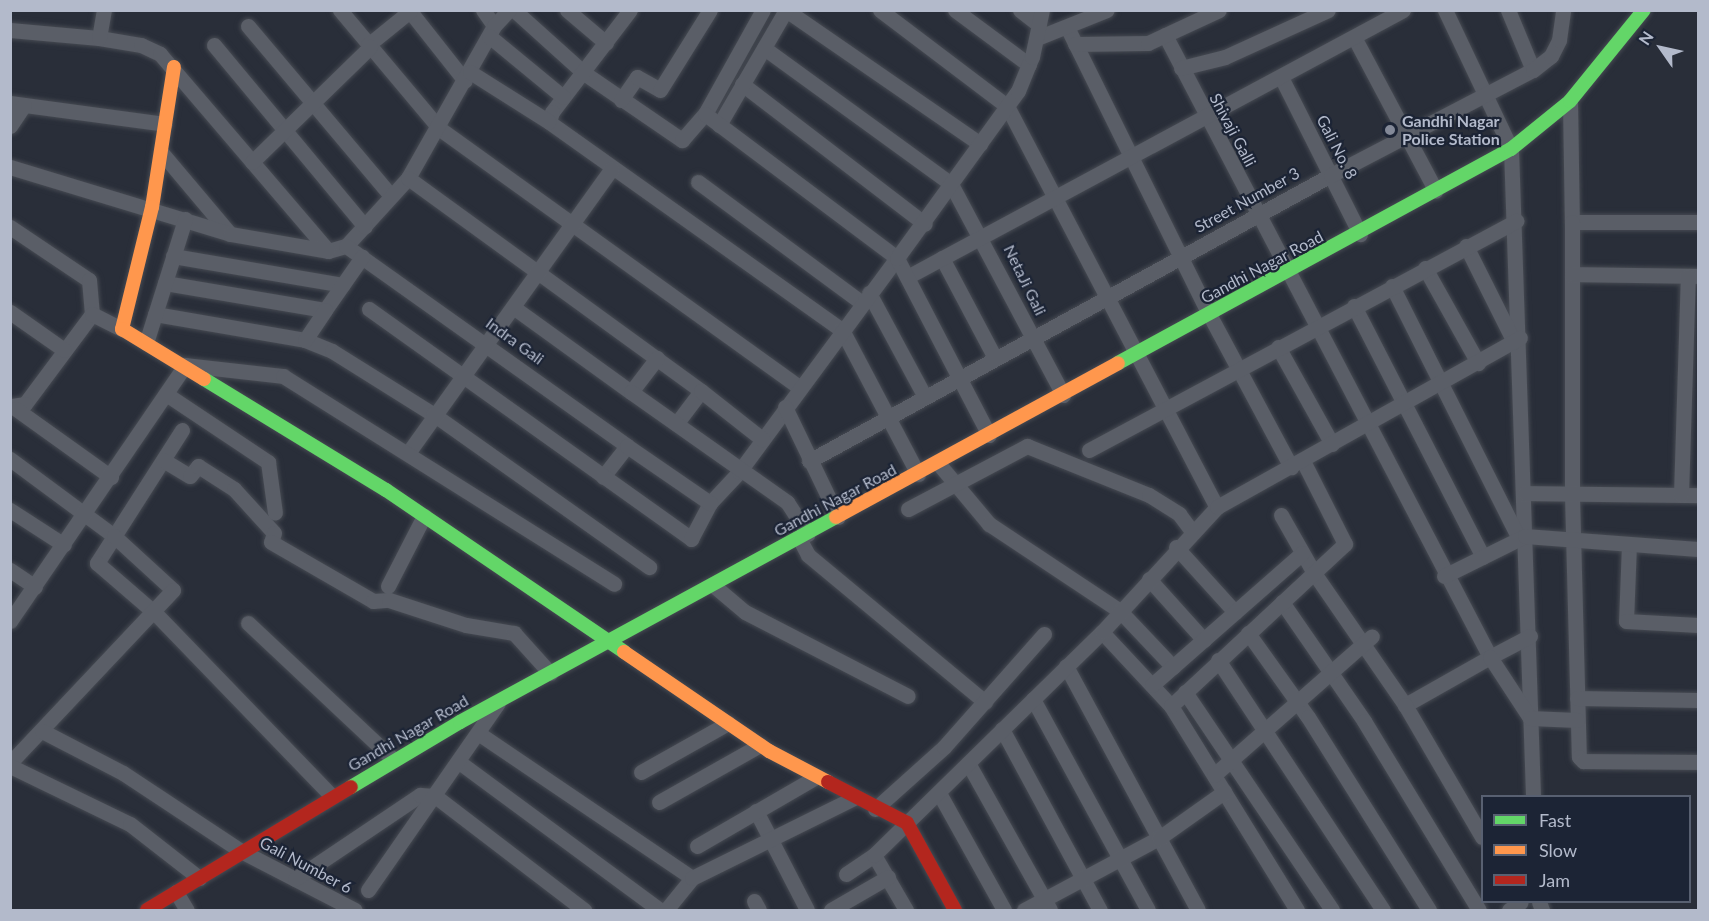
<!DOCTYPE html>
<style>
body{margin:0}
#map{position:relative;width:1709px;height:921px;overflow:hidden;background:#292e39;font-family:Lato,sans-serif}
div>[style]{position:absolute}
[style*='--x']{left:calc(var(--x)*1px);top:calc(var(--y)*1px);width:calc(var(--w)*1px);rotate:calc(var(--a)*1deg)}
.roads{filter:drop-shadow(0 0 2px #464a52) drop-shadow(0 0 2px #464a52)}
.street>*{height:15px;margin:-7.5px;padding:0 7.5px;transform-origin:7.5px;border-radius:7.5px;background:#5a5e67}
.fast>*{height:14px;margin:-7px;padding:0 7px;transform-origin:7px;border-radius:7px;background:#63d668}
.slow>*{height:14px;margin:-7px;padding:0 7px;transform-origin:7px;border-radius:7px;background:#ff974d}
.jam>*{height:14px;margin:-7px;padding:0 7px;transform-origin:7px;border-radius:7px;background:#b3261e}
.dots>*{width:16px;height:16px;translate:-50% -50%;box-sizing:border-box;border:3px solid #1c2435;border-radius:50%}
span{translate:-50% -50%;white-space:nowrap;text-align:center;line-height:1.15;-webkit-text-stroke:4.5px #1c2435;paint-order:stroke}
.poi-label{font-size:16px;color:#b3bacb;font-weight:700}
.left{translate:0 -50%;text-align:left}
.street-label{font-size:16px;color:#b3bacb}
.frame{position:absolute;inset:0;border:12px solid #b3bacb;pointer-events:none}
.legend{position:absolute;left:1481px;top:795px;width:210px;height:108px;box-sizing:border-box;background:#1c2435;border:2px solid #586071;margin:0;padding:8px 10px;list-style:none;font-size:18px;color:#b3bacb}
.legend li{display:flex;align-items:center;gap:12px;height:30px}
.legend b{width:30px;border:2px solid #586071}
.north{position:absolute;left:1631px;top:18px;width:60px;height:60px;-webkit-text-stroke:4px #1c2435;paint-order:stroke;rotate:304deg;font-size:16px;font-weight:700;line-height:24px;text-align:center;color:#b3bacb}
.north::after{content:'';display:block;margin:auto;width:21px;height:27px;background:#b3bacb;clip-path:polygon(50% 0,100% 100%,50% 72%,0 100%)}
</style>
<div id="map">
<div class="roads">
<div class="street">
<i style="--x:340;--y:10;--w:155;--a:50"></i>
<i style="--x:440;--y:129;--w:443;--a:35.7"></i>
<i style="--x:409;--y:10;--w:90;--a:51.7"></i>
<i style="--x:483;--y:10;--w:19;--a:55"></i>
<i style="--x:514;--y:10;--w:94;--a:42"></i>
<i style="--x:584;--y:73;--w:119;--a:34.4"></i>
<i style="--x:682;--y:140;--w:35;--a:-49"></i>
<i style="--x:705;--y:114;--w:119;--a:-60.9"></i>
<i style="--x:567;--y:10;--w:51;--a:40.2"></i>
<i style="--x:630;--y:10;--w:128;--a:127.4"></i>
<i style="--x:552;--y:112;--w:10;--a:107"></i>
<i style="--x:549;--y:122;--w:359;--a:35.4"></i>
<i style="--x:842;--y:330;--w:163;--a:62.2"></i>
<i style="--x:786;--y:10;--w:236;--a:34.6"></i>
<i style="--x:880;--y:10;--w:159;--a:37.1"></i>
<i style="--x:1007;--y:106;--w:453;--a:62.4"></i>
<i style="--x:955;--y:10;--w:92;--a:36.6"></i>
<i style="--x:1020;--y:10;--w:24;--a:38"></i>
<i style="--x:1445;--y:10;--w:154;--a:64.6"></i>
<i style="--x:1511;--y:149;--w:647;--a:88.05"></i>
<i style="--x:1508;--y:10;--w:65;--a:67.4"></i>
<i style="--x:248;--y:26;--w:222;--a:49.9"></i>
<i style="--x:1067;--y:27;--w:320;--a:63.7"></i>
<i style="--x:1209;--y:314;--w:174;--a:61.8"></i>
<i style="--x:10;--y:30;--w:89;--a:5.1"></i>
<i style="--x:99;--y:38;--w:43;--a:9.5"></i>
<i style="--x:141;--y:45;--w:21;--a:25"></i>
<i style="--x:160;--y:54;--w:259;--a:49.5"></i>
<i style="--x:328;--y:251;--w:19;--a:-16"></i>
<i style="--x:346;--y:246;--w:92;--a:-47.6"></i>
<i style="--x:408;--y:178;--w:175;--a:-60.5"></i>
<i style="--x:494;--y:26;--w:22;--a:-47"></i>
<i style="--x:1165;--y:35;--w:702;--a:62.41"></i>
<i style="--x:1490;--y:657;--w:98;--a:150.5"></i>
<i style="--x:489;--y:36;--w:96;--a:39.5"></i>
<i style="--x:1354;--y:37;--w:174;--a:62"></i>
<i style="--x:99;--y:38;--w:28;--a:-80"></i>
<i style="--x:1037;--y:38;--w:75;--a:-21.8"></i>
<i style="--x:1075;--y:44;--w:73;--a:-0.8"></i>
<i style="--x:1148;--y:43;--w:78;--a:-24.9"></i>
<i style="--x:214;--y:45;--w:236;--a:50.3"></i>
<i style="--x:368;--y:45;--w:54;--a:-39"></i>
<i style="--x:764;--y:48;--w:231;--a:36"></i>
<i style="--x:951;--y:184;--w:239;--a:62"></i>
<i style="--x:1181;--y:68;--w:45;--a:-14"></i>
<i style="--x:1225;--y:57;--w:113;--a:-24.5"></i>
<i style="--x:470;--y:72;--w:93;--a:32.3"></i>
<i style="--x:1281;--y:77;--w:176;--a:63.3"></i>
<i style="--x:742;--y:84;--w:230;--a:37.4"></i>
<i style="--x:621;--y:100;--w:28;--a:-55"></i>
<i style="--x:637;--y:77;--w:26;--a:29"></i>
<i style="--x:660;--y:90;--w:94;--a:-58"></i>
<i style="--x:1570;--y:101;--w:121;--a:89.1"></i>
<i style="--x:1572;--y:222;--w:126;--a:0"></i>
<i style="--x:10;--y:103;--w:156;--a:7.7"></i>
<i style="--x:719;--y:125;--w:133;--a:-59.8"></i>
<i style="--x:10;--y:126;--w:25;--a:-56"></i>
<i style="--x:161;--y:152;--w:107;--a:49.9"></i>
<i style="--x:252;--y:162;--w:165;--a:-44.3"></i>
<i style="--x:10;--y:167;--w:230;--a:16.9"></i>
<i style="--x:230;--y:234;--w:99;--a:9.8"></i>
<i style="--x:408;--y:178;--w:362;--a:36"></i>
<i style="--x:701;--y:391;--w:41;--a:127.1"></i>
<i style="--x:698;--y:182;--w:204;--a:36.4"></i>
<i style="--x:1572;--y:222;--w:273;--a:90"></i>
<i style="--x:1572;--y:495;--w:262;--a:88.5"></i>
<i style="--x:1579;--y:757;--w:6;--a:45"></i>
<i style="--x:1583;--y:761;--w:115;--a:0.5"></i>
<i style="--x:10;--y:227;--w:95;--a:33.9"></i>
<i style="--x:89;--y:280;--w:34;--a:85"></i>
<i style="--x:92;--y:314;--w:112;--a:126.7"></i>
<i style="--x:25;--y:404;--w:15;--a:172"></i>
<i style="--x:346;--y:246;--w:345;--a:35.4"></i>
<i style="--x:627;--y:446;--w:39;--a:128"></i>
<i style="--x:1466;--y:246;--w:107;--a:63.4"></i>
<i style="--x:173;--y:256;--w:172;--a:9.7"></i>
<i style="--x:942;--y:258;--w:113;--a:62.1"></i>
<i style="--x:1425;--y:268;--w:109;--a:60.8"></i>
<i style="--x:1572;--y:274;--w:126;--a:0.9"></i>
<i style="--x:909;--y:276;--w:561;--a:-28.3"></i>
<i style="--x:165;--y:283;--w:162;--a:9.6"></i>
<i style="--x:325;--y:310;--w:65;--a:-55.1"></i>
<i style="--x:1392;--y:286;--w:283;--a:63.3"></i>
<i style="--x:869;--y:293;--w:118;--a:61.7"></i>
<i style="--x:1354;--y:306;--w:282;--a:62.8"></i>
<i style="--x:513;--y:307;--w:145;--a:35.8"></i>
<i style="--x:631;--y:392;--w:43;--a:-52.6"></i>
<i style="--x:369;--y:309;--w:396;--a:35.5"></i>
<i style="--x:691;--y:539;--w:41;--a:-62.2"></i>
<i style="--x:710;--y:503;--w:42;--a:-46.9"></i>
<i style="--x:739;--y:472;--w:266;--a:-53.6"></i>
<i style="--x:897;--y:258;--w:240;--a:-143.1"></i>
<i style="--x:10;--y:312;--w:66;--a:35.1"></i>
<i style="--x:92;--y:314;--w:34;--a:27"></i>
<i style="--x:155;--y:314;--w:152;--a:9.8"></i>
<i style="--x:305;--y:340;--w:29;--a:22"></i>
<i style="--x:332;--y:351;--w:119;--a:32"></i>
<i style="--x:433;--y:414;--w:265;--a:35.3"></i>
<i style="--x:305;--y:340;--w:36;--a:-56"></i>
<i style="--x:146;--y:343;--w:130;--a:-72.5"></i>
<i style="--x:1278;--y:347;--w:111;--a:60.9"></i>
<i style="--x:701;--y:391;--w:78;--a:38.2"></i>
<i style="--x:631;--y:392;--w:191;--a:35.2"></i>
<i style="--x:787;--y:502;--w:38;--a:57"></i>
<i style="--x:166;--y:394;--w:123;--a:33.7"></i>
<i style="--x:268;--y:462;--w:51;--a:82.2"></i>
<i style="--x:785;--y:407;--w:122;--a:64.3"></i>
<i style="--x:16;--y:409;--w:117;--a:35.6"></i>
<i style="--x:182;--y:430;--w:158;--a:122.6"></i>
<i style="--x:97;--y:563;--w:77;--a:40.8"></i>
<i style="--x:155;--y:613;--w:255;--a:46"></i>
<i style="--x:989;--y:435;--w:199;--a:-117.5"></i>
<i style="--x:897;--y:258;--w:206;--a:-54.1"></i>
<i style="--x:1018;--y:91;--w:37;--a:-68"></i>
<i style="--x:1032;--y:57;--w:48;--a:-78"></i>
<i style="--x:627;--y:446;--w:101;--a:34.5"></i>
<i style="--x:1089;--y:450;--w:485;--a:-28.2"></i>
<i style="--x:408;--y:453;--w:350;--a:-54.4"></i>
<i style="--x:10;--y:459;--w:129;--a:36.5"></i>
<i style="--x:114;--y:536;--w:80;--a:42.5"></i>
<i style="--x:173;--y:590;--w:238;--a:133.3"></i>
<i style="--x:163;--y:460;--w:31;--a:31"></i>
<i style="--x:190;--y:476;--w:13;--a:-51"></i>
<i style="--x:198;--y:466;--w:43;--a:32.6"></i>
<i style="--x:234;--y:489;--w:59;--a:47.7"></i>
<i style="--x:274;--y:533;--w:9;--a:108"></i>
<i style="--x:271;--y:542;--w:118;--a:30"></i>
<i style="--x:373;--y:601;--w:16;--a:-4"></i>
<i style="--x:389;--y:600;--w:81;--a:18"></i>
<i style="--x:466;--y:625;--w:49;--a:9.5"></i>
<i style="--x:514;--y:633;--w:54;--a:48"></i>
<i style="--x:809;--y:461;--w:595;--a:-28.72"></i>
<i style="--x:1331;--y:175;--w:228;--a:-27.5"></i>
<i style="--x:1533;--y:70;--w:23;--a:-38"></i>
<i style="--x:1551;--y:56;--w:18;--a:-63"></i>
<i style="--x:1559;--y:40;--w:30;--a:-82"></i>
<i style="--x:938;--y:463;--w:80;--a:50.1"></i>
<i style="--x:989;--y:524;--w:157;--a:33.6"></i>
<i style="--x:1120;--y:611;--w:77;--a:46.6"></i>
<i style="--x:1525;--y:493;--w:173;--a:0.7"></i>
<i style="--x:1681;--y:495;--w:219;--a:-88.2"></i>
<i style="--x:908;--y:509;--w:135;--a:-27.9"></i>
<i style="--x:1027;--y:446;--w:131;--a:21.9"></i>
<i style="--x:1149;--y:495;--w:36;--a:32"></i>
<i style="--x:1179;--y:514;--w:20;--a:53"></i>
<i style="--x:10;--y:510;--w:64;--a:32.9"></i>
<i style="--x:1281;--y:515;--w:67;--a:60.4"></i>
<i style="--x:1314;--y:573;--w:160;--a:55.4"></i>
<i style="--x:1405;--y:705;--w:153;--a:59.7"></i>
<i style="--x:799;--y:538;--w:19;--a:62"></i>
<i style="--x:808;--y:555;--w:230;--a:39.7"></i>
<i style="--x:1629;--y:544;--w:77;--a:92.2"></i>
<i style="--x:1626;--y:621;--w:72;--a:3.2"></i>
<i style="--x:1176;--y:547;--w:88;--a:47.8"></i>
<i style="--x:10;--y:570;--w:30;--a:34"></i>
<i style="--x:1444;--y:576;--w:90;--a:-26.3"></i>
<i style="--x:1525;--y:536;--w:173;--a:4.3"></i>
<i style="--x:1149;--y:579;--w:82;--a:48"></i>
<i style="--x:713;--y:585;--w:42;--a:40.2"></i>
<i style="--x:745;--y:612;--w:183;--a:27.3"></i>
<i style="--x:388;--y:586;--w:79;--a:-62.8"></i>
<i style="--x:1282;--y:602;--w:145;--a:55.4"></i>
<i style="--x:1364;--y:721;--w:221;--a:58.7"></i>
<i style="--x:10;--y:621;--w:310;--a:-55.6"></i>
<i style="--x:185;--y:365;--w:99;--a:6.4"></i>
<i style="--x:283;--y:376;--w:391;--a:32.1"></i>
<i style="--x:248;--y:623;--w:200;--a:43.2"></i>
<i style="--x:1102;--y:632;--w:101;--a:47"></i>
<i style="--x:1171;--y:706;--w:240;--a:58.3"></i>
<i style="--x:1248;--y:633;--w:103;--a:54.5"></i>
<i style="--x:1308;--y:717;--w:228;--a:57.9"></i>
<i style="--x:1530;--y:636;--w:45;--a:152.3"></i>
<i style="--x:1490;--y:657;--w:73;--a:56.7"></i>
<i style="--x:1530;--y:718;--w:47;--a:2.4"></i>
<i style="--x:1218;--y:660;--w:300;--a:56.6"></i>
<i style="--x:1066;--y:666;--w:277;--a:61.6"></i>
<i style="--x:1152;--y:685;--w:200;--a:-41.3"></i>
<i style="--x:1185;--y:692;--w:263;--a:56"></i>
<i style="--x:1577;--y:698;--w:121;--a:0.9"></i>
<i style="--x:1033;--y:699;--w:240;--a:61.4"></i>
<i style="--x:1171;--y:706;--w:238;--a:-43"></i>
<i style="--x:1345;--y:544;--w:93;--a:-116.8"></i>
<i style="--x:1002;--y:729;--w:206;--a:61.6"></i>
<i style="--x:42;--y:731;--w:91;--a:27.4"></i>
<i style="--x:123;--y:773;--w:141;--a:33.5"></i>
<i style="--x:241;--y:851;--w:128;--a:27.4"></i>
<i style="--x:478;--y:733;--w:258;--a:34.1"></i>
<i style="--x:459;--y:762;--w:250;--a:36.4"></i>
<i style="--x:968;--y:763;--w:168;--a:60.8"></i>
<i style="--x:10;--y:766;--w:133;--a:25.8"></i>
<i style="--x:130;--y:824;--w:88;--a:38"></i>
<i style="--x:641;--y:772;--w:100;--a:-29.4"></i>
<i style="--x:1214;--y:775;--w:210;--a:-41.3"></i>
<i style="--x:939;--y:793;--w:134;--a:60.9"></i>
<i style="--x:659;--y:802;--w:116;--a:-29.4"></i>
<i style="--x:875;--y:809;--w:93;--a:-41.9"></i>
<i style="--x:944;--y:747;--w:151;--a:-48.5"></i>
<i style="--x:756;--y:811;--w:111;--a:62.7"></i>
<i style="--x:697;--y:846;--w:138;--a:-30.1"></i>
<i style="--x:874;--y:855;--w:64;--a:59.8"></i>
<i style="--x:846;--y:874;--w:34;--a:-34"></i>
<i style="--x:874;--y:855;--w:319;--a:-44.4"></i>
<i style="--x:1102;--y:632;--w:170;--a:-47.4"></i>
<i style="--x:1217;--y:507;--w:347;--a:-29.2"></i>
<i style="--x:295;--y:879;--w:151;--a:-33.9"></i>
<i style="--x:420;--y:795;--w:15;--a:4"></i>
<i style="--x:435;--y:796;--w:188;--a:37.4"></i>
<i style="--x:368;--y:890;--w:228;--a:-55.2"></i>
<i style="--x:176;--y:892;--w:21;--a:59"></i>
<i style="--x:754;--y:901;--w:10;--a:61"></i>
<i style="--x:1539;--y:902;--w:9;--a:69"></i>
<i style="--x:666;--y:910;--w:41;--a:-50.9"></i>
<i style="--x:692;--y:878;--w:181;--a:-26.3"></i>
<i style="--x:831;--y:910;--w:66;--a:-30.1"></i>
<i style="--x:1024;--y:910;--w:153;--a:-28.1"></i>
<i style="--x:1159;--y:838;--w:80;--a:-35.3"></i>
<i style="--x:1509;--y:910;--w:14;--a:-34"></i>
</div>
<div class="fast">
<i style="--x:1118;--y:363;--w:447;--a:-28.6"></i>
<i style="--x:1511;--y:149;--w:76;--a:-39.1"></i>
<i style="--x:1570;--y:101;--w:117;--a:-50.9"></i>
<i style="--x:204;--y:379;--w:213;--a:31.4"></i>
<i style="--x:386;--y:490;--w:288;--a:34.2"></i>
<i style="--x:351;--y:787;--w:127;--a:-30.8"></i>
<i style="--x:460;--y:722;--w:428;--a:-28.6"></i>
</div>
<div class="slow">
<i style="--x:174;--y:67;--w:142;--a:98.9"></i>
<i style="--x:152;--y:207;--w:126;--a:103.8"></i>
<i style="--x:122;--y:329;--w:96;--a:31.4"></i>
<i style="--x:836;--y:517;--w:321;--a:-28.6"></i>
<i style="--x:624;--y:652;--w:176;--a:34.3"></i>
<i style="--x:769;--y:751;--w:67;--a:27.7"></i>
</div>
<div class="jam">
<i style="--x:828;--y:782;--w:89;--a:27.4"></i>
<i style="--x:907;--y:823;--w:99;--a:61.1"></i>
<i style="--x:147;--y:910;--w:238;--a:-31.1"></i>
</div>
</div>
<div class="dots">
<i style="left:1390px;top:130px;background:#838998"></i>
</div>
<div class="poi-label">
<span class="left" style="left:1402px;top:130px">Gandhi Nagar<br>Police Station</span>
</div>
<div class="street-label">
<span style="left:1233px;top:130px;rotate:62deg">Shivaji Galli</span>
<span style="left:1337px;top:147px;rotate:63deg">Gali No. 8</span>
<span style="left:1247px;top:200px;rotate:-29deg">Street Number 3</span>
<span style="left:1262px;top:267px;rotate:-28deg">Gandhi Nagar Road</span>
<span style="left:1025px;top:280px;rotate:64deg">NetaJi Gali</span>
<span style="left:515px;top:341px;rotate:36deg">Indra Gali</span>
<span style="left:835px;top:500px;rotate:-28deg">Gandhi Nagar Road</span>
<span style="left:408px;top:733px;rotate:-30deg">Gandhi Nagar Road</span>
<span style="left:306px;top:865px;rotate:28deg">Gali Number 6</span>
</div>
<div class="frame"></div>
<ul class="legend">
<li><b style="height:8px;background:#63d668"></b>Fast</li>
<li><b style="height:8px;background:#ff974d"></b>Slow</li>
<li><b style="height:8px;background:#b3261e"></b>Jam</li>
</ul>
<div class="north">N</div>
</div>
